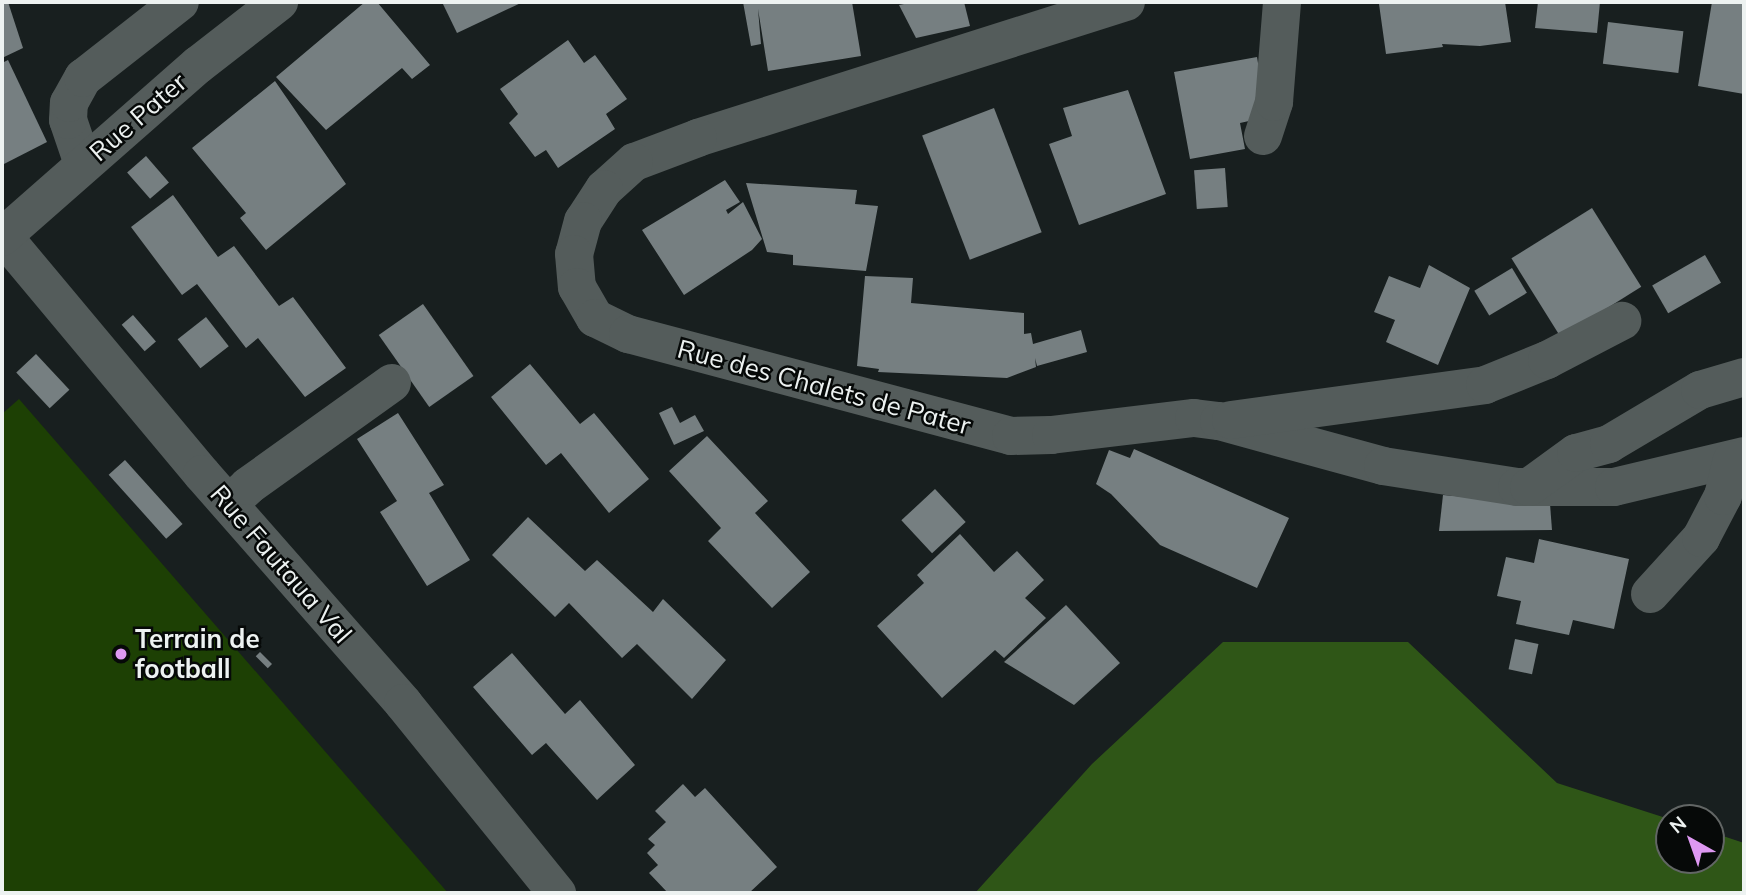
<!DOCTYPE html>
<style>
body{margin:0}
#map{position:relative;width:1746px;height:895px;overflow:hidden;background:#181f1f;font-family:Mulish,sans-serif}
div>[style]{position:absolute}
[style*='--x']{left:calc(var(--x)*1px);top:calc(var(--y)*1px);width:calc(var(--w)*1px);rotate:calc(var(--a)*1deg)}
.green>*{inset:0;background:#1d4004}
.forest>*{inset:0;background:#2f5617}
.building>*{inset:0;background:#767f81;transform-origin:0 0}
.minor>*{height:38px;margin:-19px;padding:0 19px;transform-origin:19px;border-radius:19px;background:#545c5b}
.dots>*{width:19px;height:19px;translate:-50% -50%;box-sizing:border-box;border:4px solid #060908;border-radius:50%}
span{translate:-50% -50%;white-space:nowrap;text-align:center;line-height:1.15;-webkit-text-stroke:5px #060908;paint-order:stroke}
.street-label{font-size:26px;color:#edf2f1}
.poi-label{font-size:26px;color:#edf2f1;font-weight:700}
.left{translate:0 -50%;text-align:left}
.frame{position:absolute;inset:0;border:4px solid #edf2f1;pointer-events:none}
.north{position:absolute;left:1655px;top:804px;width:70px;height:70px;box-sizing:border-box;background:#060908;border:2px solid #626665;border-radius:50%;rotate:320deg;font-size:19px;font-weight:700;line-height:28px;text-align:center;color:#edf2f1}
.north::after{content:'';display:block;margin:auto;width:24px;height:32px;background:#de98f2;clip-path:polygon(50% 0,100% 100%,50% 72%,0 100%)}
</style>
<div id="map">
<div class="green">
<i style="clip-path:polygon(19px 399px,448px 893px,2px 893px,2px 414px)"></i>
</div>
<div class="forest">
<i style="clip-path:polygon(1223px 642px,1408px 642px,1557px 783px,1669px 819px,1669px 860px,1711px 860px,1711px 832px,1744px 843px,1744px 893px,975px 893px,1092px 764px)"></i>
</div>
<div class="building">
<i style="clip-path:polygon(2px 2px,8px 2px,23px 48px,2px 58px)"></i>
<i style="clip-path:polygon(365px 2px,377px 2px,430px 65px,412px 79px,402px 68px,326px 130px,276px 77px)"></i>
<i style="clip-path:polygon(442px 2px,523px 2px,457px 33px)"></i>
<i style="clip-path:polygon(743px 2px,852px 2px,861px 56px,768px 71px,758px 9px,761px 44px,751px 46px)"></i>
<i style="clip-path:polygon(914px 2px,964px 2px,970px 26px,916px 38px,899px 5px)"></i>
<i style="clip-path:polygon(1399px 2px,1505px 2px,1511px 42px,1480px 46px,1442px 44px,1443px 47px,1386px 54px,1379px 4px)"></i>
<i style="clip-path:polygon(1538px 2px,1600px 2px,1597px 33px,1535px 28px)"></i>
<i style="clip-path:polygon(1712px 2px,1744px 2px,1744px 94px,1698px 86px)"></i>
<i style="left:1608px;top:22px;width:76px;height:42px;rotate:7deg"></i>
<i style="clip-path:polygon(568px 40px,584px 63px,595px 55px,627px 99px,606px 114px,615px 129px,558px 168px,546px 150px,535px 157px,509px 123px,518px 114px,500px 89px)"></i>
<i style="clip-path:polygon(1257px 57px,1267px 117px,1240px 123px,1245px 149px,1190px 159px,1174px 72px)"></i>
<i style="clip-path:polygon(8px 60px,47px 142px,2px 165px,2px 63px)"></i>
<i style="clip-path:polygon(275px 81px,346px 184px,266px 250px,240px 218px,246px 213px,192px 148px)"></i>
<i style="clip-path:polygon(1128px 90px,1166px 194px,1079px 225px,1049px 144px,1072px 136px,1063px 108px)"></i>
<i style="left:994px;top:108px;width:133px;height:77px;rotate:69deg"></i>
<i style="left:146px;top:156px;width:35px;height:25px;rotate:49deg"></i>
<i style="left:1225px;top:168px;width:39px;height:31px;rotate:86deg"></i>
<i style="clip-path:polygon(725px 180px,740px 202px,726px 210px,728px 214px,743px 202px,762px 239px,752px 250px,684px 295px,642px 230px)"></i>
<i style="clip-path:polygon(746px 183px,857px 190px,855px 204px,878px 206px,866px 271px,793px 265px,793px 255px,767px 252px)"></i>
<i style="clip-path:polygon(173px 195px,218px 257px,234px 246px,279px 306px,293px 297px,346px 368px,305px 397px,258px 338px,246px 348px,197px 284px,182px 295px,131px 227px)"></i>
<i style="left:1592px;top:208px;width:93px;height:95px;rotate:58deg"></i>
<i style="left:1705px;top:255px;width:32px;height:61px;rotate:60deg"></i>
<i style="clip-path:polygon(1429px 265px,1470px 288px,1438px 365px,1386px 342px,1395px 320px,1374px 312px,1389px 276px,1420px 288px)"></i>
<i style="left:1512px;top:268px;width:29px;height:44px;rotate:59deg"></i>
<i style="clip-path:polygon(865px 276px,913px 278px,911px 303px,1024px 313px,1024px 334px,1031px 333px,1033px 344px,1081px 330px,1087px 352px,1037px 366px,1035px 358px,1036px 367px,1007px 378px,878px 372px,879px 369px,857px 366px)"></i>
<i style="left:423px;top:304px;width:88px;height:54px;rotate:55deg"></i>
<i style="left:133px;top:315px;width:35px;height:15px;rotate:49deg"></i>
<i style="left:206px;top:317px;width:37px;height:36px;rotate:52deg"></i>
<i style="left:36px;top:354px;width:49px;height:27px;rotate:47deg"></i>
<i style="clip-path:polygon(530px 364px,580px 424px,594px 413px,649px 479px,609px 513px,561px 453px,546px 465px,491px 397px)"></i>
<i style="clip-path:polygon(672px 407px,680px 423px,695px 415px,704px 431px,674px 445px,659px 413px)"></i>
<i style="clip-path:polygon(398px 413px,444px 485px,429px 493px,470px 560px,427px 586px,380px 512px,397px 501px,357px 439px)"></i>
<i style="clip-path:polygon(707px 436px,768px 501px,755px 513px,810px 572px,772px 608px,708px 541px,721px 528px,669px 471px)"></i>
<i style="clip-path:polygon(1134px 449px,1289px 518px,1257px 588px,1160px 545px,1111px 494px,1096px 484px,1109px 450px,1130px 458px)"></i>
<i style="left:125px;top:460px;width:86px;height:22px;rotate:48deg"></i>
<i style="left:935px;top:489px;width:45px;height:46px;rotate:47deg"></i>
<i style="clip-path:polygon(1443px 495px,1550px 504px,1552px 530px,1439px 531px)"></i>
<i style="clip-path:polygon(528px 517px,585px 571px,597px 560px,653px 612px,663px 599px,726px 660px,692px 699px,637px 644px,622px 658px,569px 603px,555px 617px,492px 555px)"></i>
<i style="clip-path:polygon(960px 534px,994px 572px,1017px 551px,1044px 580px,1025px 598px,1046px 618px,1004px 658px,995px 650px,942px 698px,877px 626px,924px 583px,917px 575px)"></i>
<i style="clip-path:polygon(1539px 539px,1629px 559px,1614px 629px,1573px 620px,1569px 635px,1516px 624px,1521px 601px,1497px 596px,1506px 557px,1534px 563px)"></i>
<i style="clip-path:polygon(1066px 605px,1120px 663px,1074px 705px,1004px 662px)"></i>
<i style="left:1515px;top:639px;width:24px;height:31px;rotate:12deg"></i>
<i style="left:260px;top:652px;width:17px;height:6px;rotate:45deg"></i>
<i style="clip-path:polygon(512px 653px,565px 714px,580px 700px,635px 765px,597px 800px,546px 743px,532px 755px,473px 687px)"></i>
<i style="clip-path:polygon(683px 784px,695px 797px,705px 788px,777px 867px,749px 893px,668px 893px,649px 873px,658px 865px,647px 853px,655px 845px,648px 839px,666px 822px,655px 811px)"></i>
</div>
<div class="minor">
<i style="--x:1126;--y:2;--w:449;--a:162.4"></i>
<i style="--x:698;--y:138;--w:68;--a:159.4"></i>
<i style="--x:634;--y:162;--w:40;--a:138"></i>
<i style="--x:604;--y:189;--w:38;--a:123"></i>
<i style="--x:583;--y:221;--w:34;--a:105"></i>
<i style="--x:574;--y:254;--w:33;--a:85"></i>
<i style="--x:577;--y:287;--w:36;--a:60"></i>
<i style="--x:595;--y:318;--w:37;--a:26"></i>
<i style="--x:628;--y:334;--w:396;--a:14.9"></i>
<i style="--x:1011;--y:436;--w:40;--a:-1.4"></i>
<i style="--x:1051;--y:435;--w:144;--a:-6.8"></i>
<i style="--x:1194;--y:418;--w:25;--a:7"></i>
<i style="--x:1219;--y:421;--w:170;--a:15.3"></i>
<i style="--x:1383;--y:466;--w:136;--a:8.9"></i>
<i style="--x:1517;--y:487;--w:97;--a:0"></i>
<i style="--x:1614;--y:487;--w:134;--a:-13.4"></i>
<i style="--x:1263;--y:136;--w:36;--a:-72"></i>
<i style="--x:1274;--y:102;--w:100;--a:-85.4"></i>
<i style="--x:83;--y:164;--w:46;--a:-108.8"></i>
<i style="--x:68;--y:120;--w:17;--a:-87"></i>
<i style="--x:69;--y:103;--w:29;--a:-61"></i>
<i style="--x:83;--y:78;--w:123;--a:-38.1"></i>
<i style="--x:3;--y:236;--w:310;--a:50.1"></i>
<i style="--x:202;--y:474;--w:305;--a:48.7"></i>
<i style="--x:403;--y:703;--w:245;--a:51"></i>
<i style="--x:2;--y:237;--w:261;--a:-41.3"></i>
<i style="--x:198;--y:65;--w:103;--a:-37.9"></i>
<i style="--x:1231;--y:420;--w:256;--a:-7.8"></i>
<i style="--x:1485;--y:385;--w:67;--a:-22"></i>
<i style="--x:1547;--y:360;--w:85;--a:-27.5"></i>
<i style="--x:1529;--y:487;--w:58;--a:-35.9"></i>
<i style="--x:1576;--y:453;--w:34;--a:-15"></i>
<i style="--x:1609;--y:444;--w:106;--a:-30.7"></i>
<i style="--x:1700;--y:390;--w:46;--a:-16.5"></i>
<i style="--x:229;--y:504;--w:26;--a:-43"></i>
<i style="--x:248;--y:486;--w:177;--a:-35.6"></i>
<i style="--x:1650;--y:594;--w:76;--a:-47.7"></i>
<i style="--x:1701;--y:538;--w:47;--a:-62.4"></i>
<i style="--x:1723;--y:496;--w:37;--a:-76"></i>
</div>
<div class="dots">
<i style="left:121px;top:654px;background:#de98f2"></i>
</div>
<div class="street-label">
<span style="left:138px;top:117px;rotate:-41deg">Rue Pater</span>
<span style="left:824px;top:387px;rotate:15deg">Rue des Chalets de Pater</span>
<span style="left:281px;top:564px;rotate:49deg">Rue Fautaua Val</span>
</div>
<div class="poi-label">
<span class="left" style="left:135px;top:654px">Terrain de<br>football</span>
</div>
<div class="frame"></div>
<div class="north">N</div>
</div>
